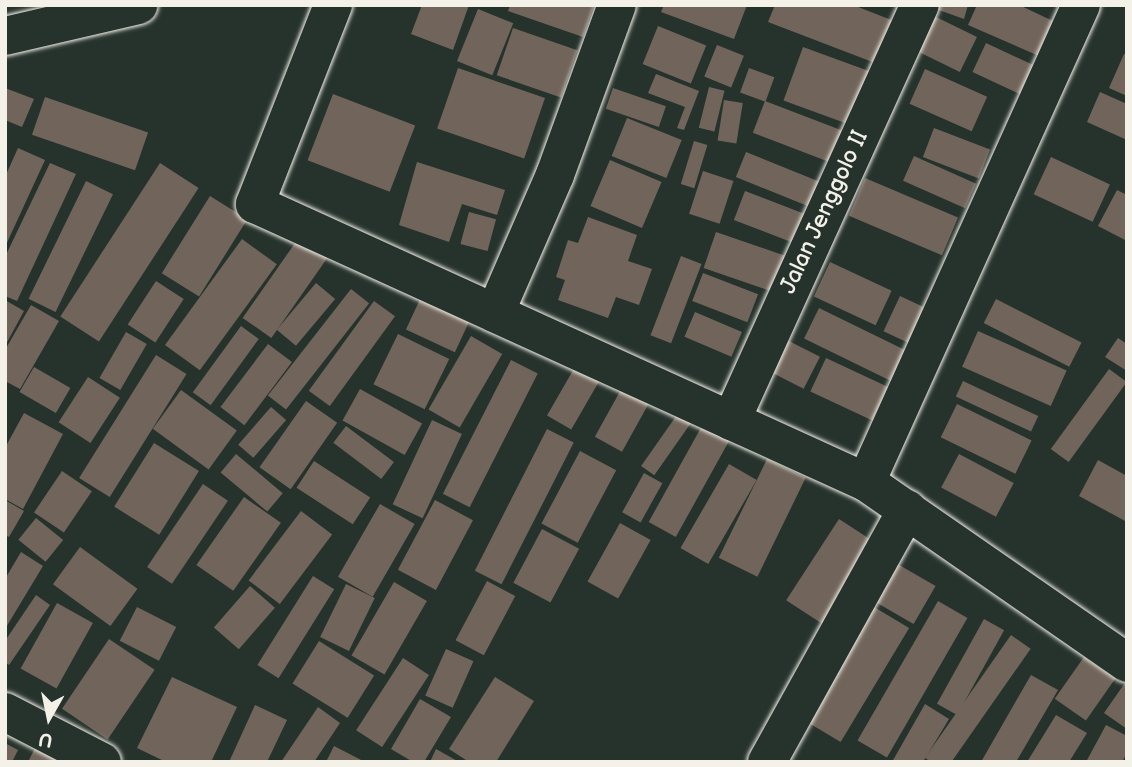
<!DOCTYPE html>
<style>
body{margin:0}
#map{position:relative;width:1132px;height:767px;overflow:hidden;background:#26332d;font-family:"Balsamiq Sans",sans-serif}
div>[style]{position:absolute}
[style*='--x']{left:calc(var(--x)*1px);top:calc(var(--y)*1px);width:calc(var(--w)*1px);rotate:calc(var(--a)*1deg)}
.building>*{inset:0;background:#71655b;transform-origin:0 0}
.roads{filter:drop-shadow(0 0 2px #f4f1e8) drop-shadow(0 0 2px #f4f1e8)}
.street>*{height:38px;margin:-19px;padding:0 19px;transform-origin:19px;border-radius:19px;background:#26332d}
span{translate:-50% -50%;white-space:nowrap;text-align:center;line-height:1.15;-webkit-text-stroke:7px #26332d;paint-order:stroke}
.street-label{font-size:23px;color:#f4f1e8}
.frame{position:absolute;inset:0;border:7px solid #f4f1e8;pointer-events:none}
.north{position:absolute;left:14px;top:683px;width:70px;height:70px;-webkit-text-stroke:5px #26332d;paint-order:stroke;rotate:189deg;font-size:19px;font-weight:700;line-height:28px;text-align:center;color:#f4f1e8}
.north::after{content:'';display:block;margin:auto;width:24px;height:32px;background:#f4f1e8;clip-path:polygon(50% 0,100% 100%,50% 72%,0 100%)}
</style>
<div id="map">
<div class="building">
<i style="clip-path:polygon(422px 5px,469px 5px,453px 50px,411px 34px)"></i>
<i style="clip-path:polygon(510px 5px,594px 5px,583px 37px,508px 11px)"></i>
<i style="clip-path:polygon(664px 5px,747px 5px,734px 39px,661px 12px)"></i>
<i style="clip-path:polygon(775px 5px,853px 5px,899px 23px,883px 66px,768px 22px)"></i>
<i style="clip-path:polygon(938px 5px,968px 5px,964px 19px,936px 9px)"></i>
<i style="clip-path:polygon(977px 5px,1019px 5px,1055px 22px,1039px 56px,968px 25px)"></i>
<i style="left:478px;top:9px;width:38px;height:56px;rotate:22deg"></i>
<i style="left:932px;top:15px;width:50px;height:39px;rotate:26deg"></i>
<i style="left:658px;top:26px;width:52px;height:41px;rotate:22deg"></i>
<i style="left:513px;top:28px;width:68px;height:50px;rotate:19deg"></i>
<i style="left:986px;top:43px;width:63px;height:32px;rotate:25deg"></i>
<i style="left:717px;top:45px;width:29px;height:34px;rotate:22deg"></i>
<i style="left:803px;top:47px;width:75px;height:57px;rotate:20deg"></i>
<i style="clip-path:polygon(1124px 54px,1127px 55px,1127px 96px,1109px 88px)"></i>
<i style="left:458px;top:68px;width:92px;height:64px;rotate:19deg"></i>
<i style="left:749px;top:68px;width:27px;height:26px;rotate:20deg"></i>
<i style="left:925px;top:69px;width:68px;height:38px;rotate:24deg"></i>
<i style="clip-path:polygon(656px 74px,699px 91px,684px 130px,677px 128px,685px 107px,648px 93px)"></i>
<i style="left:709px;top:87px;width:16px;height:42px;rotate:14deg"></i>
<i style="clip-path:polygon(5px 88px,34px 99px,22px 127px,5px 120px)"></i>
<i style="left:613px;top:88px;width:56px;height:22px;rotate:19deg"></i>
<i style="clip-path:polygon(1100px 92px,1127px 104px,1127px 140px,1087px 122px)"></i>
<i style="left:333px;top:94px;width:88px;height:71px;rotate:21deg"></i>
<i style="left:45px;top:97px;width:109px;height:40px;rotate:19deg"></i>
<i style="left:724px;top:100px;width:19px;height:41px;rotate:9deg"></i>
<i style="left:765px;top:101px;width:91px;height:34px;rotate:21deg"></i>
<i style="left:627px;top:118px;width:59px;height:41px;rotate:22deg"></i>
<i style="left:934px;top:128px;width:60px;height:31px;rotate:21deg"></i>
<i style="left:694px;top:141px;width:14px;height:45px;rotate:17deg"></i>
<i style="clip-path:polygon(18px 148px,45px 160px,5px 247px,5px 177px)"></i>
<i style="left:746px;top:152px;width:86px;height:27px;rotate:22deg"></i>
<i style="left:914px;top:156px;width:68px;height:27px;rotate:24deg"></i>
<i style="left:1051px;top:157px;width:65px;height:41px;rotate:25deg"></i>
<i style="left:610px;top:160px;width:56px;height:50px;rotate:23deg"></i>
<i style="clip-path:polygon(417px 162px,505px 190px,497px 215px,462px 204px,449px 242px,399px 225px)"></i>
<i style="clip-path:polygon(50px 163px,76px 174px,17px 301px,5px 296px,5px 257px)"></i>
<i style="left:160px;top:163px;width:46px;height:183px;rotate:33deg"></i>
<i style="left:703px;top:171px;width:32px;height:45px;rotate:18deg"></i>
<i style="left:865px;top:178px;width:101px;height:41px;rotate:23deg"></i>
<i style="left:86px;top:181px;width:30px;height:131px;rotate:26deg"></i>
<i style="clip-path:polygon(1117px 190px,1127px 195px,1127px 241px,1098px 226px)"></i>
<i style="left:745px;top:191px;width:78px;height:31px;rotate:21deg"></i>
<i style="left:210px;top:196px;width:44px;height:91px;rotate:32deg"></i>
<i style="left:469px;top:212px;width:28px;height:33px;rotate:15deg"></i>
<i style="clip-path:polygon(588px 217px,637px 235px,628px 261px,652px 269px,639px 305px,616px 297px,608px 318px,558px 300px,565px 280px,556px 277px,568px 240px,578px 243px)"></i>
<i style="left:716px;top:232px;width:74px;height:38px;rotate:19deg"></i>
<i style="left:300px;top:236px;width:35px;height:100px;rotate:35deg"></i>
<i style="left:242px;top:239px;width:43px;height:131px;rotate:36deg"></i>
<i style="left:681px;top:256px;width:22px;height:85px;rotate:21deg"></i>
<i style="left:830px;top:262px;width:68px;height:38px;rotate:25deg"></i>
<i style="left:703px;top:273px;width:59px;height:30px;rotate:21deg"></i>
<i style="left:156px;top:281px;width:33px;height:52px;rotate:33deg"></i>
<i style="left:316px;top:283px;width:25px;height:61px;rotate:40deg"></i>
<i style="left:351px;top:289px;width:23px;height:135px;rotate:38deg"></i>
<i style="left:422px;top:295px;width:54px;height:38px;rotate:25deg"></i>
<i style="left:900px;top:296px;width:40px;height:39px;rotate:25deg"></i>
<i style="left:996px;top:299px;width:96px;height:27px;rotate:27deg"></i>
<i style="clip-path:polygon(5px 300px,24px 311px,5px 346px)"></i>
<i style="left:374px;top:301px;width:26px;height:111px;rotate:36deg"></i>
<i style="clip-path:polygon(31px 305px,59px 321px,20px 389px,5px 381px,5px 350px)"></i>
<i style="left:819px;top:308px;width:99px;height:34px;rotate:26deg"></i>
<i style="left:695px;top:312px;width:51px;height:27px;rotate:23deg"></i>
<i style="left:241px;top:326px;width:22px;height:82px;rotate:36deg"></i>
<i style="left:978px;top:331px;width:97px;height:39px;rotate:24deg"></i>
<i style="left:126px;top:332px;width:24px;height:53px;rotate:30deg"></i>
<i style="left:398px;top:334px;width:57px;height:56px;rotate:26deg"></i>
<i style="left:471px;top:336px;width:36px;height:85px;rotate:30deg"></i>
<i style="clip-path:polygon(1118px 338px,1127px 344px,1127px 371px,1105px 357px)"></i>
<i style="left:787px;top:340px;width:37px;height:36px;rotate:27deg"></i>
<i style="left:268px;top:344px;width:30px;height:79px;rotate:37deg"></i>
<i style="left:156px;top:355px;width:36px;height:145px;rotate:32deg"></i>
<i style="left:826px;top:358px;width:72px;height:37px;rotate:25deg"></i>
<i style="left:511px;top:360px;width:30px;height:150px;rotate:27deg"></i>
<i style="left:579px;top:360px;width:28px;height:64px;rotate:30deg"></i>
<i style="left:34px;top:367px;width:42px;height:29px;rotate:30deg"></i>
<i style="left:1109px;top:369px;width:22px;height:99px;rotate:36deg"></i>
<i style="left:88px;top:377px;width:38px;height:54px;rotate:33deg"></i>
<i style="left:963px;top:381px;width:83px;height:17px;rotate:25deg"></i>
<i style="left:623px;top:386px;width:31px;height:58px;rotate:29deg"></i>
<i style="left:360px;top:389px;width:71px;height:36px;rotate:29deg"></i>
<i style="left:181px;top:390px;width:69px;height:48px;rotate:36deg"></i>
<i style="left:306px;top:401px;width:38px;height:81px;rotate:35deg"></i>
<i style="left:957px;top:404px;width:83px;height:37px;rotate:26deg"></i>
<i style="left:271px;top:407px;width:20px;height:50px;rotate:41deg"></i>
<i style="left:679px;top:412px;width:16px;height:66px;rotate:35deg"></i>
<i style="clip-path:polygon(24px 413px,63px 434px,23px 509px,5px 499px,5px 448px)"></i>
<i style="left:432px;top:420px;width:33px;height:93px;rotate:25deg"></i>
<i style="left:703px;top:424px;width:31px;height:112px;rotate:29deg"></i>
<i style="left:346px;top:426px;width:60px;height:21px;rotate:37deg"></i>
<i style="left:547px;top:429px;width:30px;height:159px;rotate:27deg"></i>
<i style="left:154px;top:443px;width:53px;height:75px;rotate:32deg"></i>
<i style="left:580px;top:451px;width:41px;height:82px;rotate:28deg"></i>
<i style="left:236px;top:454px;width:61px;height:24px;rotate:40deg"></i>
<i style="left:959px;top:454px;width:62px;height:38px;rotate:28deg"></i>
<i style="left:767px;top:459px;width:43px;height:110px;rotate:26deg"></i>
<i style="clip-path:polygon(1098px 460px,1127px 476px,1127px 522px,1079px 496px)"></i>
<i style="left:314px;top:461px;width:67px;height:32px;rotate:33deg"></i>
<i style="left:729px;top:464px;width:32px;height:97px;rotate:30deg"></i>
<i style="left:62px;top:471px;width:36px;height:50px;rotate:34deg"></i>
<i style="left:644px;top:473px;width:21px;height:45px;rotate:29deg"></i>
<i style="left:203px;top:484px;width:30px;height:100px;rotate:34deg"></i>
<i style="left:244px;top:497px;width:45px;height:83px;rotate:35deg"></i>
<i style="clip-path:polygon(5px 500px,24px 511px,9px 537px,5px 535px)"></i>
<i style="left:435px;top:500px;width:43px;height:79px;rotate:28deg"></i>
<i style="left:380px;top:504px;width:40px;height:84px;rotate:30deg"></i>
<i style="left:301px;top:511px;width:39px;height:87px;rotate:37deg"></i>
<i style="left:36px;top:518px;width:35px;height:28px;rotate:39deg"></i>
<i style="left:839px;top:519px;width:43px;height:97px;rotate:33deg"></i>
<i style="left:620px;top:523px;width:35px;height:67px;rotate:29deg"></i>
<i style="left:542px;top:529px;width:42px;height:61px;rotate:28deg"></i>
<i style="left:80px;top:547px;width:71px;height:46px;rotate:36deg"></i>
<i style="clip-path:polygon(21px 552px,43px 566px,5px 629px,5px 579px)"></i>
<i style="left:894px;top:562px;width:48px;height:44px;rotate:30deg"></i>
<i style="left:313px;top:576px;width:25px;height:105px;rotate:32deg"></i>
<i style="left:487px;top:581px;width:32px;height:67px;rotate:28deg"></i>
<i style="left:394px;top:582px;width:38px;height:85px;rotate:30deg"></i>
<i style="left:346px;top:584px;width:32px;height:59px;rotate:26deg"></i>
<i style="left:250px;top:586px;width:33px;height:55px;rotate:41deg"></i>
<i style="clip-path:polygon(36px 595px,50px 605px,9px 665px,5px 662px,5px 641px)"></i>
<i style="left:938px;top:601px;width:34px;height:161px;rotate:30deg"></i>
<i style="left:57px;top:603px;width:41px;height:75px;rotate:29deg"></i>
<i style="left:137px;top:607px;width:44px;height:38px;rotate:27deg"></i>
<i style="left:874px;top:607px;width:41px;height:133px;rotate:31deg"></i>
<i style="left:984px;top:619px;width:23px;height:97px;rotate:29deg"></i>
<i style="left:1011px;top:635px;width:24px;height:150px;rotate:35deg"></i>
<i style="left:109px;top:639px;width:55px;height:84px;rotate:34deg"></i>
<i style="left:319px;top:641px;width:65px;height:50px;rotate:32deg"></i>
<i style="left:446px;top:649px;width:30px;height:51px;rotate:24deg"></i>
<i style="left:1084px;top:657px;width:38px;height:51px;rotate:35deg"></i>
<i style="left:403px;top:658px;width:31px;height:86px;rotate:33deg"></i>
<i style="clip-path:polygon(1031px 675px,1058px 690px,1016px 762px,981px 762px)"></i>
<i style="clip-path:polygon(172px 677px,237px 707px,211px 762px,166px 762px,137px 748px)"></i>
<i style="clip-path:polygon(495px 677px,534px 701px,496px 762px,469px 762px,449px 749px)"></i>
<i style="clip-path:polygon(1127px 680px,1127px 729px,1104px 713px)"></i>
<i style="clip-path:polygon(420px 699px,451px 717px,424px 762px,413px 762px,391px 749px)"></i>
<i style="clip-path:polygon(925px 704px,949px 719px,923px 762px,892px 762px)"></i>
<i style="clip-path:polygon(255px 705px,287px 720px,267px 762px,229px 762px)"></i>
<i style="clip-path:polygon(318px 707px,340px 723px,314px 762px,281px 762px)"></i>
<i style="clip-path:polygon(1056px 715px,1087px 733px,1069px 762px,1027px 762px)"></i>
<i style="clip-path:polygon(1106px 725px,1127px 736px,1127px 753px,1122px 762px,1086px 762px)"></i>
<i style="clip-path:polygon(41px 736px,92px 762px,28px 762px)"></i>
<i style="clip-path:polygon(5px 743px,18px 750px,12px 762px,5px 762px)"></i>
<i style="clip-path:polygon(334px 746px,365px 762px,326px 762px)"></i>
<i style="clip-path:polygon(436px 749px,459px 762px,430px 762px)"></i>
</div>
<div class="roads">
<div class="street">
<i style="--x:333;--y:5;--w:214;--a:111.4"></i>
<i style="--x:255;--y:204;--w:671;--a:24.47"></i>
<i style="--x:866;--y:482;--w:318;--a:34.7"></i>
<i style="--x:5;--y:36;--w:137;--a:-13.1"></i>
<i style="--x:495;--y:313;--w:150;--a:-66.5"></i>
<i style="--x:555;--y:175;--w:181;--a:-70"></i>
<i style="--x:731;--y:421;--w:457;--a:-65.6"></i>
<i style="--x:866;--y:482;--w:523;--a:-65.74"></i>
<i style="--x:5;--y:712;--w:109;--a:27.3"></i>
<i style="--x:767;--y:762;--w:289;--a:-61"></i>
</div>
</div>
<div class="street-label">
<span style="left:824px;top:212px;rotate:-65deg">Jalan Jenggolo II</span>
</div>
<div class="frame"></div>
<div class="north">U</div>
</div>
